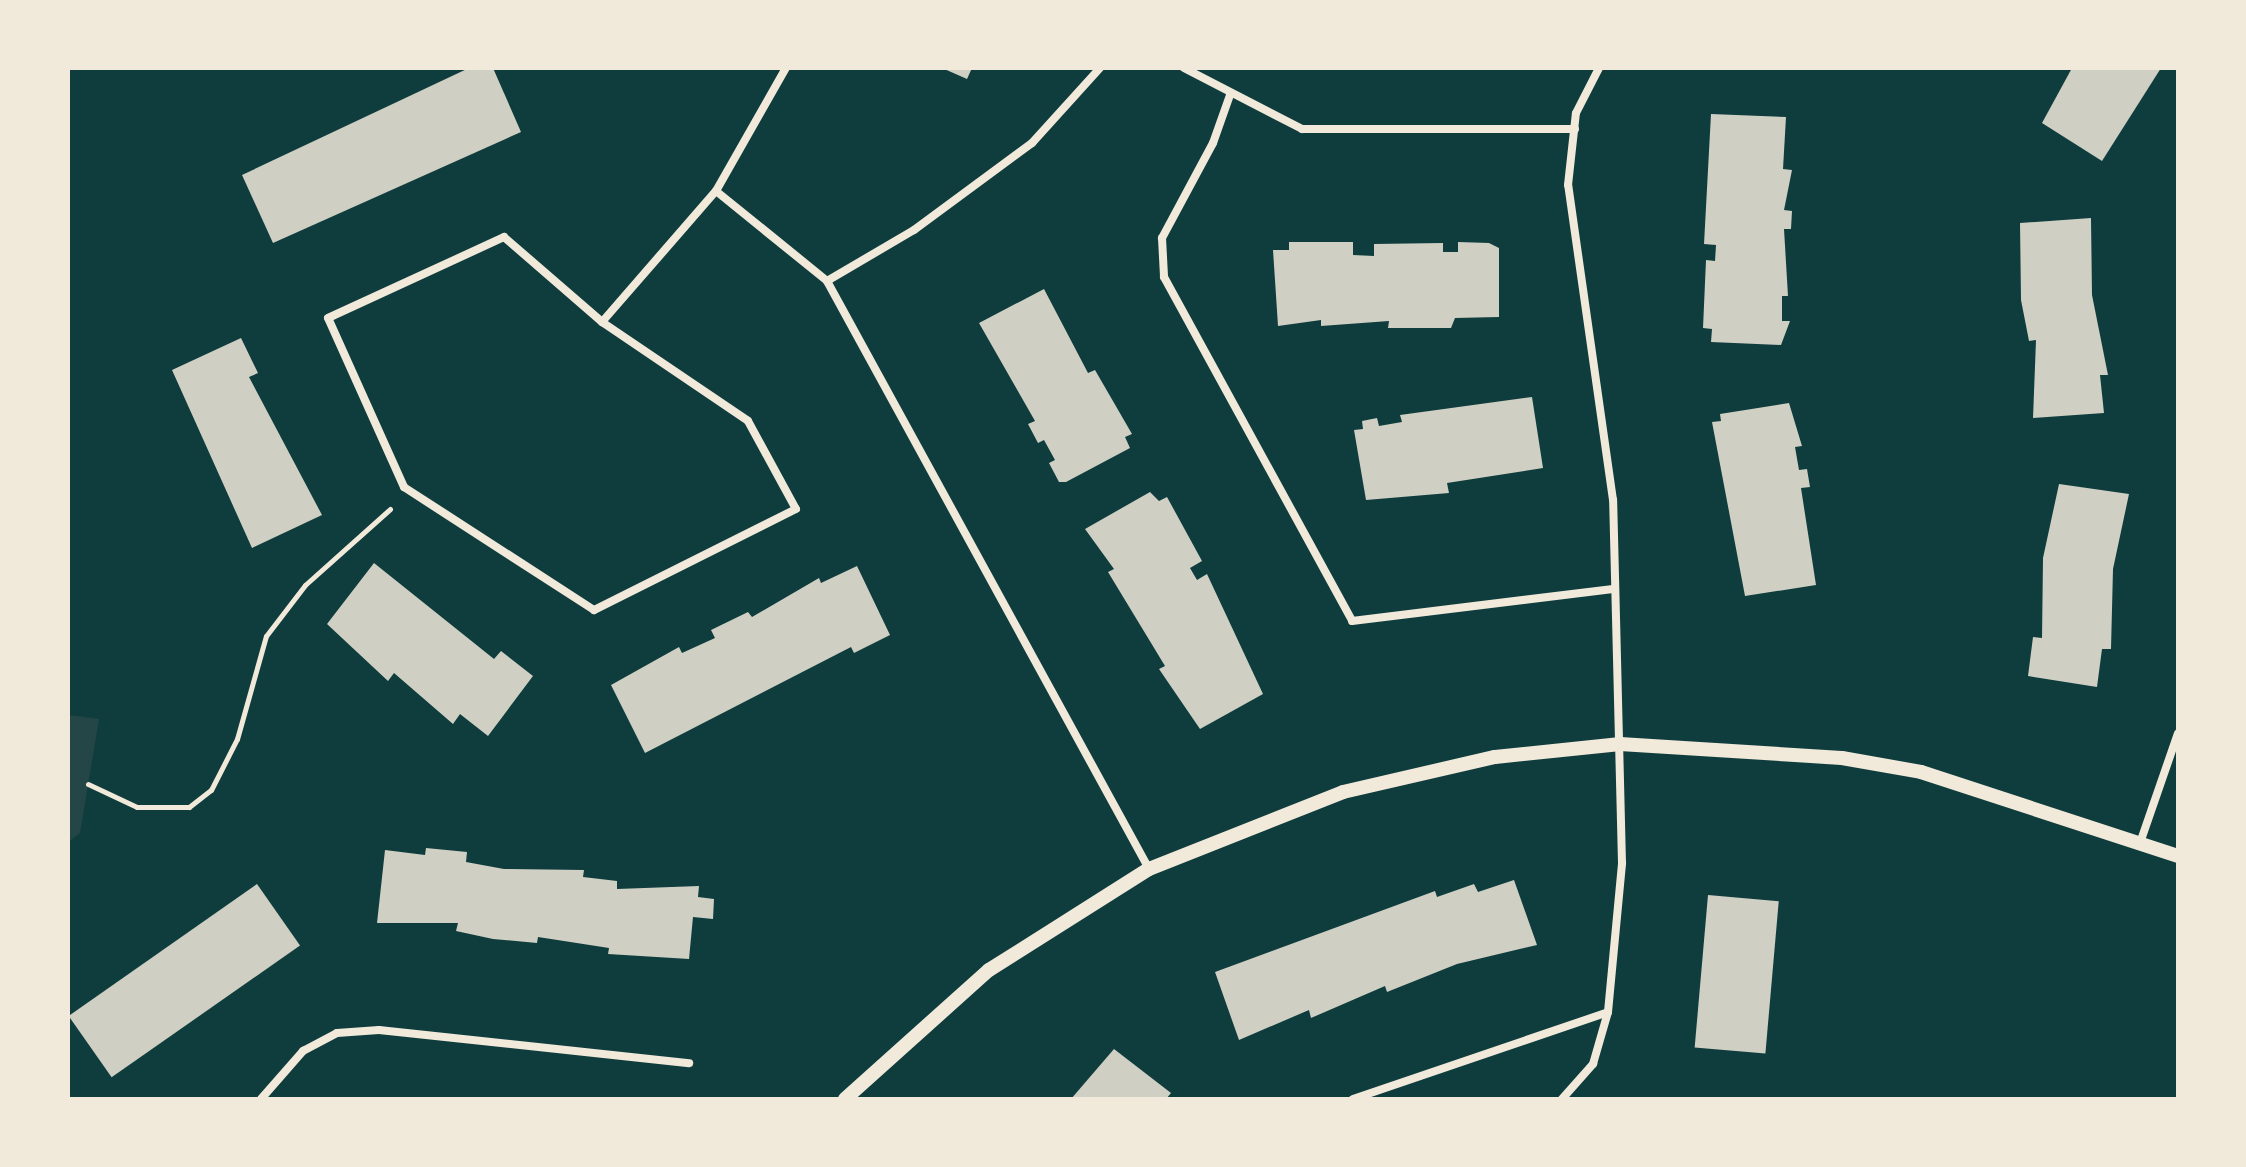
<!DOCTYPE html>
<html>
<head>
<meta charset="utf-8">
<style>
	body { margin:0 }
	#map { position:relative; width:2246px; height:1167px; overflow:hidden; background:#0f3d3e; font-family:"Public Sans",sans-serif }
	div>[style] { position:absolute }
	.green>* { inset:0; background:#244646 }
	.building>* { inset:0; background:#cfcfc3; transform-origin:0 0 }
	.path>* { height:5px; margin:-2.5px; padding:0 2.5px; transform-origin:2.5px; border-radius:2.5px; background:#f1e9da }
	.minor>* { height:8px; margin:-4px; padding:0 4px; transform-origin:4px; border-radius:4px; background:#f1e9da }
	.tertiary>* { height:14px; margin:-7px; padding:0 7px; transform-origin:7px; border-radius:7px; background:#f1e9da }
	span { translate:-50% -50%; white-space:nowrap; text-align:center; line-height:1.15; -webkit-text-stroke:7px #f1e9da; paint-order:stroke }
	.frame { position:absolute; inset:0; border:70px solid #f1e9da; pointer-events:none }
</style>
</head>
<body>
<div id="map">
	<div class="green">
		<i style="clip-path:polygon(68px 715px,99px 719px,80px 833px,68px 842px)"></i>
	</div>
	<div class="building">
		<i style="clip-path:polygon(469px 68px,493px 68px,521px 132px,273px 243px,242px 175px)"></i>
		<i style="clip-path:polygon(942px 68px,972px 68px,967px 79px)"></i>
		<i style="clip-path:polygon(2072px 68px,2161px 68px,2102px 161px,2042px 123px)"></i>
		<i style="clip-path:polygon(1711px 114px,1786px 117px,1783px 169px,1792px 170px,1784px 210px,1792px 211px,1791px 229px,1784px 229px,1788px 296px,1782px 296px,1782px 321px,1790px 321px,1781px 345px,1711px 342px,1712px 329px,1703px 328px,1706px 260px,1715px 261px,1716px 245px,1704px 244px)"></i>
		<i style="clip-path:polygon(2091px 218px,2092px 295px,2108px 375px,2100px 375px,2104px 413px,2033px 418px,2036px 340px,2029px 341px,2021px 300px,2020px 223px)"></i>
		<i style="clip-path:polygon(1289px 242px,1353px 242px,1353px 255px,1374px 256px,1374px 244px,1443px 243px,1443px 252px,1458px 252px,1458px 242px,1489px 243px,1499px 248px,1499px 317px,1455px 318px,1451px 328px,1388px 328px,1389px 321px,1321px 326px,1321px 320px,1278px 326px,1273px 250px,1289px 250px)"></i>
		<i style="clip-path:polygon(1044px 289px,1088px 373px,1095px 370px,1132px 434px,1125px 437px,1130px 448px,1066px 482px,1059px 482px,1049px 463px,1055px 460px,1044px 440px,1038px 443px,1028px 424px,1035px 421px,979px 323px)"></i>
		<i style="clip-path:polygon(241px 338px,258px 373px,249px 377px,322px 515px,252px 548px,172px 370px)"></i>
		<i style="clip-path:polygon(1532px 397px,1543px 468px,1447px 483px,1449px 493px,1366px 500px,1354px 430px,1363px 429px,1362px 421px,1377px 418px,1379px 426px,1402px 422px,1400px 415px)"></i>
		<i style="clip-path:polygon(1789px 403px,1802px 446px,1795px 447px,1799px 470px,1807px 469px,1810px 487px,1801px 488px,1816px 585px,1745px 596px,1712px 422px,1721px 421px,1720px 414px)"></i>
		<i style="clip-path:polygon(2059px 484px,2129px 494px,2113px 569px,2111px 649px,2102px 649px,2097px 687px,2028px 676px,2033px 637px,2042px 638px,2043px 558px)"></i>
		<i style="clip-path:polygon(1150px 492px,1159px 501px,1167px 497px,1202px 561px,1190px 568px,1197px 580px,1207px 574px,1263px 694px,1200px 729px,1159px 669px,1165px 666px,1108px 572px,1114px 569px,1085px 529px)"></i>
		<i style="clip-path:polygon(374px 563px,494px 659px,501px 651px,533px 676px,488px 736px,460px 714px,453px 724px,394px 673px,388px 681px,327px 624px)"></i>
		<i style="clip-path:polygon(857px 566px,890px 635px,854px 653px,851px 647px,645px 753px,611px 685px,679px 647px,682px 653px,715px 638px,711px 630px,748px 612px,752px 617px,819px 578px,821px 583px)"></i>
		<i style="clip-path:polygon(426px 848px,467px 852px,466px 862px,504px 869px,584px 870px,583px 877px,617px 881px,617px 889px,699px 886px,698px 897px,714px 899px,713px 919px,693px 917px,689px 959px,608px 954px,609px 948px,538px 937px,537px 943px,493px 939px,456px 931px,458px 923px,377px 923px,385px 850px,425px 855px)"></i>
		<i style="clip-path:polygon(1514px 880px,1537px 945px,1457px 964px,1387px 992px,1385px 986px,1311px 1018px,1309px 1010px,1239px 1040px,1215px 972px,1435px 891px,1437px 897px,1474px 884px,1478px 892px)"></i>
		<i style="left:257px;top:884px;width:75px;height:230px;rotate:55deg"></i>
		<i style="left:1708px;top:895px;width:71px;height:153px;rotate:5deg"></i>
		<i style="clip-path:polygon(1114px 1049px,1171px 1093px,1166px 1099px,1071px 1099px)"></i>
	</div>
	<div class="path">
		<i style="left:88px;top:784px;width:54px;rotate:25.1deg"></i>
		<i style="left:137px;top:807px;width:52px"></i>
		<i style="left:189px;top:807px;width:28px;rotate:-38deg"></i>
		<i style="left:211px;top:790px;width:57px;rotate:-63deg"></i>
		<i style="left:237px;top:739px;width:107px;rotate:-74.3deg"></i>
		<i style="left:266px;top:636px;width:64px;rotate:-52.6deg"></i>
		<i style="left:305px;top:585px;width:114px;rotate:-41.8deg"></i>
	</div>
	<div class="minor">
		<i style="left:1184px;top:68px;width:133px;rotate:27.3deg"></i>
		<i style="left:1302px;top:129px;width:273px"></i>
		<i style="left:1230px;top:95px;width:51px;rotate:109.5deg"></i>
		<i style="left:1213px;top:143px;width:108px;rotate:118.2deg"></i>
		<i style="left:1162px;top:238px;width:39px;rotate:87deg"></i>
		<i style="left:1164px;top:277px;width:392px;rotate:61.3deg"></i>
		<i style="left:1352px;top:621px;width:263px;rotate:-7deg"></i>
		<i style="left:716px;top:191px;width:143px;rotate:39deg"></i>
		<i style="left:827px;top:281px;width:670px;rotate:61.29deg"></i>
		<i style="left:504px;top:237px;width:130px;rotate:40.9deg"></i>
		<i style="left:602px;top:322px;width:176px;rotate:34.1deg"></i>
		<i style="left:748px;top:421px;width:100px;rotate:61.4deg"></i>
		<i style="left:796px;top:509px;width:226px;rotate:153.4deg"></i>
		<i style="left:594px;top:610px;width:226px;rotate:-147.1deg"></i>
		<i style="left:404px;top:487px;width:185px;rotate:-114.2deg"></i>
		<i style="left:328px;top:318px;width:194px;rotate:-24.7deg"></i>
		<i style="left:827px;top:281px;width:101px;rotate:-30.4deg"></i>
		<i style="left:914px;top:230px;width:147px;rotate:-36.4deg"></i>
		<i style="left:1032px;top:143px;width:101px;rotate:-47.8deg"></i>
		<i style="left:602px;top:322px;width:174px;rotate:-49deg"></i>
		<i style="left:716px;top:191px;width:142px;rotate:-60.4deg"></i>
		<i style="left:2140px;top:843px;width:116px;rotate:-70.9deg"></i>
		<i style="left:261px;top:1099px;width:64px;rotate:-48.8deg"></i>
		<i style="left:303px;top:1051px;width:38px;rotate:-28deg"></i>
		<i style="left:337px;top:1033px;width:42px;rotate:-4.1deg"></i>
		<i style="left:379px;top:1030px;width:312px;rotate:6.1deg"></i>
		<i style="left:1353px;top:1099px;width:269px;rotate:-18.8deg"></i>
		<i style="left:1562px;top:1099px;width:47px;rotate:-48.5deg"></i>
		<i style="left:1593px;top:1064px;width:54px;rotate:-73.9deg"></i>
		<i style="left:1608px;top:1012px;width:150px;rotate:-84.6deg"></i>
		<i style="left:1622px;top:863px;width:363px;rotate:-91.4deg"></i>
		<i style="left:1613px;top:500px;width:318px;rotate:-98.1deg"></i>
		<i style="left:1568px;top:185px;width:72px;rotate:-83.7deg"></i>
		<i style="left:1576px;top:113px;width:51px;rotate:-62.9deg"></i>
	</div>
	<div class="tertiary">
		<i style="left:845px;top:1099px;width:193px;rotate:-41.9deg"></i>
		<i style="left:989px;top:970px;width:189px;rotate:-32.3deg"></i>
		<i style="left:1149px;top:869px;width:209px;rotate:-21.6deg"></i>
		<i style="left:1343px;top:792px;width:156px;rotate:-13deg"></i>
		<i style="left:1495px;top:757px;width:126px;rotate:-5.9deg"></i>
		<i style="left:1620px;top:744px;width:222px;rotate:3.6deg"></i>
		<i style="left:1842px;top:758px;width:80px;rotate:10deg"></i>
		<i style="left:1921px;top:772px;width:270px;rotate:18.1deg"></i>
	</div>
	<div class="frame"></div>
</div>
</body>
</html>
